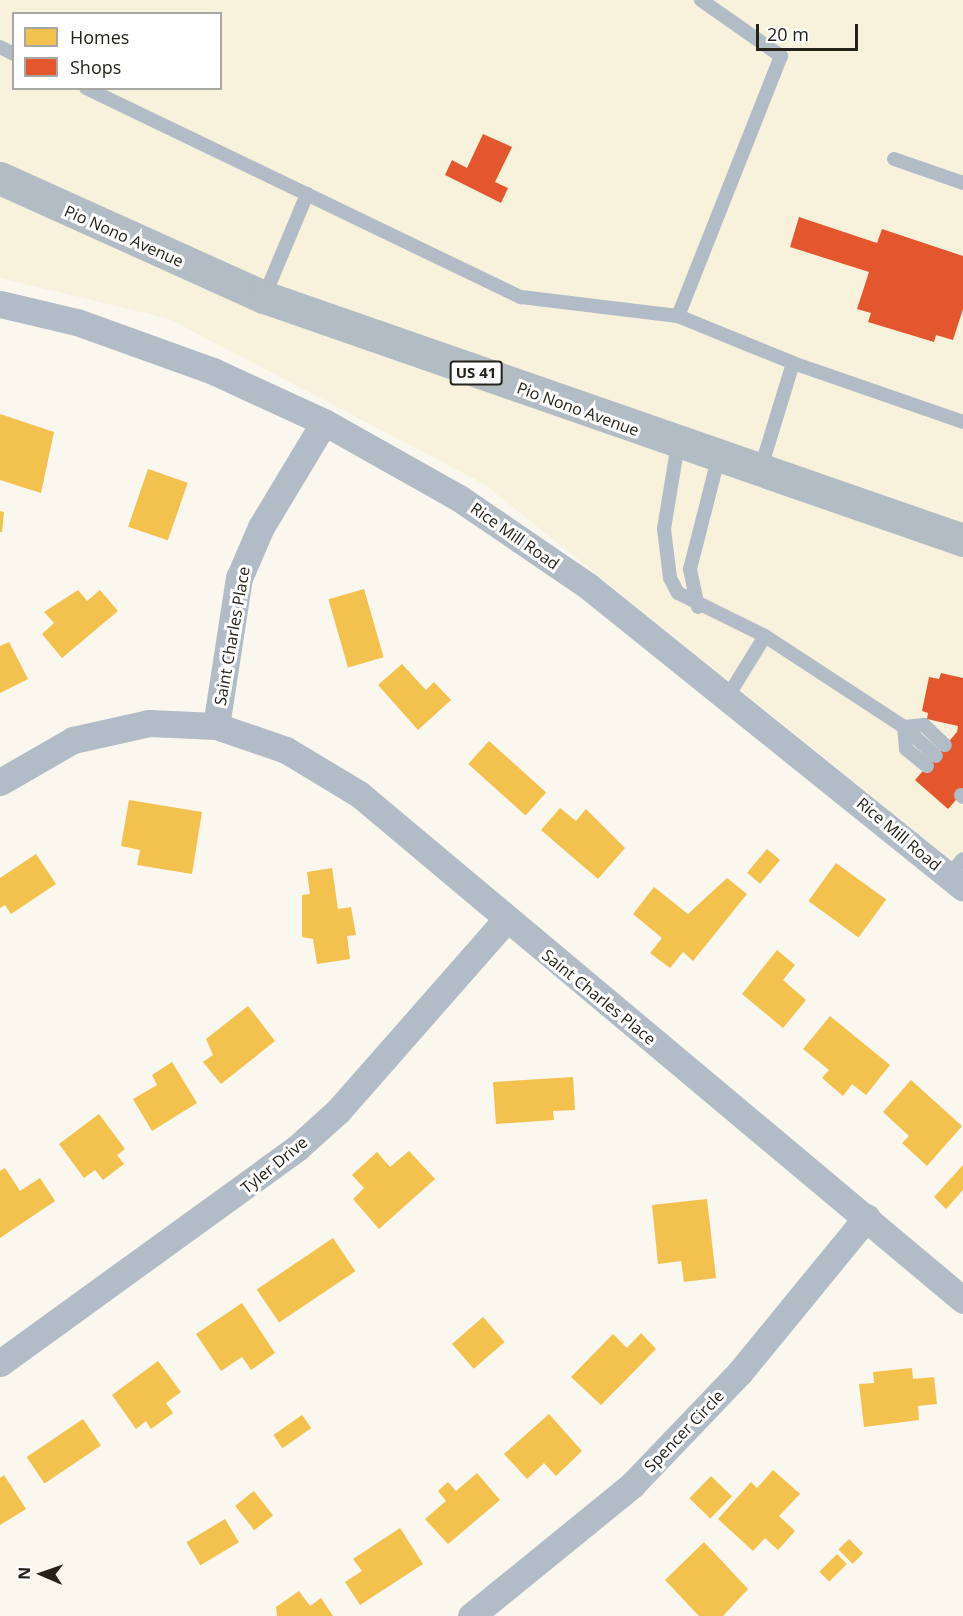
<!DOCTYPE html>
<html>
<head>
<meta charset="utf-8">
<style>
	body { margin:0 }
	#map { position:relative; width:963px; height:1616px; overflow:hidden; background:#faf7ef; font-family:"Open Sans",sans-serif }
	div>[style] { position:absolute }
	.built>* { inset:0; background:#f8f2dd }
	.homes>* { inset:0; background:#f2c14e; transform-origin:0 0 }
	.shops>* { inset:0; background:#e4572e }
	.service>* { height:14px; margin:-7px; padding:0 7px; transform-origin:7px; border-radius:7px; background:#b2bcc7 }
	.minor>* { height:27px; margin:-13.5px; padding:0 13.5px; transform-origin:13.5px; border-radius:13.5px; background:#b2bcc7 }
	.primary>* { height:33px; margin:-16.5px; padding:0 16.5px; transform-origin:16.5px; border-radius:16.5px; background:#b1bcc4 }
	span { translate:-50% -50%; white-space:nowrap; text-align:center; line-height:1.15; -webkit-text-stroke:6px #fff; paint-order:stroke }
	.shield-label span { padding:2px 4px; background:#fff; border:2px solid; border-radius:4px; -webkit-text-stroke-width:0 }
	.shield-label { font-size:15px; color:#25221a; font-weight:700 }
	.street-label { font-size:16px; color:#25221a }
	.legend { position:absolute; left:12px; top:12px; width:210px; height:78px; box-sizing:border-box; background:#fff; border:2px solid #a8a7a3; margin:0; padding:8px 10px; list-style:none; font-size:18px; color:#25221a }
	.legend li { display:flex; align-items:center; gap:12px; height:30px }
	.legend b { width:30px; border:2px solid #a8a7a3 }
	.north { position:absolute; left:12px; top:1544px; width:60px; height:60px; -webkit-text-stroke:4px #fff; paint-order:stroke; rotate:272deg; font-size:16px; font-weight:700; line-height:24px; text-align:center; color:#25221a }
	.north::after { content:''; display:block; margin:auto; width:21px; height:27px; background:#25221a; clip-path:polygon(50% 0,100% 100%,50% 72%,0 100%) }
	.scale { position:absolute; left:756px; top:24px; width:102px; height:27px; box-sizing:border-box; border:3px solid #25221a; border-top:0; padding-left:8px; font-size:18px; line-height:21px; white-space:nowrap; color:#25221a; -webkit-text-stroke:4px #fff; paint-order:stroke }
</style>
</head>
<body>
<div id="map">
	<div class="built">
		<i style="clip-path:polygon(evenodd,0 0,963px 0,963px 869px,484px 484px,169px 319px,0 278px,0 0,14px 14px,220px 14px,220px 88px,14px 88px,14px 14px)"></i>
	</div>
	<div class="homes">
		<i style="clip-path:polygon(0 414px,54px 432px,41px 493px,0 480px)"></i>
		<i style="left:148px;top:469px;width:42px;height:61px;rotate:19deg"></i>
		<i style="clip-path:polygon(0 511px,4px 512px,2px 532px,0 532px)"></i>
		<i style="left:364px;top:589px;width:71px;height:37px;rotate:74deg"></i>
		<i style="clip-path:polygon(78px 590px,87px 601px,100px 590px,118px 611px,62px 658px,42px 634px,54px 623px,44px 612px)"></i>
		<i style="clip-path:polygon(9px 642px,28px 679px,0 693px,0 646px)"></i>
		<i style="clip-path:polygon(402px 664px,426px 690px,434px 682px,451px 700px,418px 730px,378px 685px)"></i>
		<i style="left:489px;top:741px;width:77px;height:31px;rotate:42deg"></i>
		<i style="clip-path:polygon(129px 800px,202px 812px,192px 874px,137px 865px,140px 850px,121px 846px)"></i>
		<i style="clip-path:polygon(560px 808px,576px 821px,586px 809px,625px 848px,598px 879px,541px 830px)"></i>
		<i style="left:767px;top:849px;width:17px;height:31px;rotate:40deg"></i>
		<i style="clip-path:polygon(36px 854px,56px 884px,11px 914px,5px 905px,0 908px,0 878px)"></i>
		<i style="left:836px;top:863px;width:62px;height:47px;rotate:36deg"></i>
		<i style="clip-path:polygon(332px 868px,338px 909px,351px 907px,356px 935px,347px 936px,350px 959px,317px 964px,313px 939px,302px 937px,302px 895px,310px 894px,307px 872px)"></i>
		<i style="clip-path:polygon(727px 878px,747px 894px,693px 961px,683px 952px,670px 968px,650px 953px,662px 938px,633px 914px,654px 887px,688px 914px)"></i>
		<i style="clip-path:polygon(777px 950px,795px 965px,783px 980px,806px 1000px,783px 1028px,742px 994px)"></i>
		<i style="clip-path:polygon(248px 1006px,275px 1041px,221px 1084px,203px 1062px,213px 1055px,206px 1039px)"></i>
		<i style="clip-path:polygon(830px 1016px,890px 1065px,866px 1095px,852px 1084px,843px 1096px,822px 1078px,829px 1070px,803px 1049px)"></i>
		<i style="clip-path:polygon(172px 1062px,197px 1103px,152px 1131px,133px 1099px,157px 1085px,152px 1075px)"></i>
		<i style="clip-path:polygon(573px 1077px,575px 1110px,553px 1111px,554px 1120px,496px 1124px,493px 1082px)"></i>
		<i style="clip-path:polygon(911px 1080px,962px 1126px,927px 1166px,902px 1143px,909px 1136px,883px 1112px)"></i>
		<i style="clip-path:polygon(99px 1114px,125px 1149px,117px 1155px,124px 1164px,103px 1180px,95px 1170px,84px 1178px,59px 1144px)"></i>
		<i style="clip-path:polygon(409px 1151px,435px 1179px,379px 1229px,353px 1199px,364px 1188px,352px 1175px,377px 1152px,390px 1167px)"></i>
		<i style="clip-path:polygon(963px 1165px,963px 1190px,946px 1209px,934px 1197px)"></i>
		<i style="clip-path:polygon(5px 1168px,20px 1191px,40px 1178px,55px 1201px,0 1238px,0 1171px)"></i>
		<i style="clip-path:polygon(707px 1199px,716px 1278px,684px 1282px,681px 1261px,658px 1264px,652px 1205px)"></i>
		<i style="left:333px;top:1238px;width:40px;height:92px;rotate:56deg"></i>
		<i style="clip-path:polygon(242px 1303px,275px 1353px,251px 1370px,242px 1357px,221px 1371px,196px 1334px)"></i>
		<i style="left:483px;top:1317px;width:33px;height:41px;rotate:49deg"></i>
		<i style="clip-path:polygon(641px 1333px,656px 1349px,601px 1405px,571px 1377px,613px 1334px,627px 1348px)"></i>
		<i style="clip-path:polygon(158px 1361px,181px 1392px,166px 1403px,173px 1413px,151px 1429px,146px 1421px,136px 1429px,112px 1395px)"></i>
		<i style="clip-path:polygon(912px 1368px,913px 1379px,934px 1377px,937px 1404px,918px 1406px,919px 1420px,864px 1427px,859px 1384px,874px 1383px,873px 1372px)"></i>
		<i style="clip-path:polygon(549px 1414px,582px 1451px,556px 1476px,544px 1463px,527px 1479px,504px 1454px)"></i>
		<i style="left:302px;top:1415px;width:16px;height:35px;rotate:55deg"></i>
		<i style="left:83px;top:1419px;width:32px;height:68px;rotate:56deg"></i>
		<i style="clip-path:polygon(773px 1470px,800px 1494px,779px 1516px,795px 1531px,778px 1550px,765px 1538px,753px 1551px,718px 1519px,751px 1482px,757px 1488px)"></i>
		<i style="clip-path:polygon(477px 1473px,500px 1500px,448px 1544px,425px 1519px,446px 1501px,438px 1491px,448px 1482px,456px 1491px)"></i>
		<i style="clip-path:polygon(4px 1475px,26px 1509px,0 1525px,0 1478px)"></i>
		<i style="left:711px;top:1476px;width:29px;height:31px;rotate:44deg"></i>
		<i style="left:254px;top:1491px;width:31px;height:24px;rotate:52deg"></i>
		<i style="left:225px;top:1519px;width:27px;height:45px;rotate:59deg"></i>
		<i style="clip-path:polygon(400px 1528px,423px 1564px,360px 1605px,345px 1582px,362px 1571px,353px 1559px)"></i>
		<i style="left:849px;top:1539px;width:20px;height:15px;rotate:45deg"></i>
		<i style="clip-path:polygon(704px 1542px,748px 1589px,723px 1616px,699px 1616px,665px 1580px)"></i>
		<i style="left:837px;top:1554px;width:14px;height:25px;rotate:45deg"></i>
		<i style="clip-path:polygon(299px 1591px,310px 1606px,321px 1598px,333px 1616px,277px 1616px,276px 1607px)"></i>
	</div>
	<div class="shops">
		<i style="clip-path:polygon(483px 134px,512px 147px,495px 182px,508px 188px,501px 203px,445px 175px,452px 160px,467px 168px)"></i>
		<i style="clip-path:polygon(799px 217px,877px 243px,882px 229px,963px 256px,963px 309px,953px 340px,936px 335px,934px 342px,868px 322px,871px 313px,857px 309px,869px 272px,790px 247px)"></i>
		<i style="clip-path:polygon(941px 673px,963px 678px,963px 792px,948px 809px,915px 780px,957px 732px,958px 726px,927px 719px,928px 713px,922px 711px,929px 677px,939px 679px)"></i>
	</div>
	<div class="service">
		<i style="left:701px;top:0;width:98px;rotate:35deg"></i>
		<i style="left:781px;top:56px;width:280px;rotate:111.6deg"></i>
		<i style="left:678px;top:316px;width:124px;rotate:22.2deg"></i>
		<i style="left:793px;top:363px;width:180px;rotate:19.1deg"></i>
		<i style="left:0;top:47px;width:16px;rotate:27deg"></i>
		<i style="left:86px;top:88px;width:483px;rotate:25.7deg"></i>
		<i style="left:521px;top:297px;width:158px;rotate:6.9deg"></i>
		<i style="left:894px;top:159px;width:73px;rotate:19.2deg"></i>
		<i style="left:264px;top:297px;width:112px;rotate:-67.3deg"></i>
		<i style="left:678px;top:444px;width:86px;rotate:99.4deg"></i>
		<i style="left:664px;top:529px;width:49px;rotate:83deg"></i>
		<i style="left:670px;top:578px;width:17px;rotate:62deg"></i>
		<i style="left:678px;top:593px;width:97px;rotate:26.3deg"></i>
		<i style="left:765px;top:636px;width:166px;rotate:33.2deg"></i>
		<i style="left:904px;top:727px;width:20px;rotate:-6deg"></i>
		<i style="left:924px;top:725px;width:29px;rotate:44deg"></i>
		<i style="left:760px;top:471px;width:113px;rotate:-73deg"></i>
		<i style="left:698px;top:607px;width:39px;rotate:-102deg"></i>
		<i style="left:690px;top:569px;width:114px;rotate:-75.7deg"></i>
		<i style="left:728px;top:696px;width:70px;rotate:-58.3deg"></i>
		<i style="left:927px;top:766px;width:27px;rotate:-141deg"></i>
		<i style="left:906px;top:749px;width:22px;rotate:-95deg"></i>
		<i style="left:904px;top:727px;width:43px;rotate:42.2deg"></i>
		<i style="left:961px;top:795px;width:3px;rotate:45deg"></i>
		<i style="left:949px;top:875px;width:21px;rotate:-49deg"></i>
	</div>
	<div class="minor">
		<i style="left:0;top:304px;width:79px;rotate:13.2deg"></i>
		<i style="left:77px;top:322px;width:145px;rotate:19.8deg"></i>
		<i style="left:213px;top:371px;width:122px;rotate:24.7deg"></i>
		<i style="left:324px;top:422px;width:155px;rotate:29.4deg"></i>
		<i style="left:459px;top:498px;width:156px;rotate:34.3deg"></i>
		<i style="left:588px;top:586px;width:481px;rotate:38.8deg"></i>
		<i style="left:216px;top:726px;width:150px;rotate:-81.2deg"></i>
		<i style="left:239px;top:578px;width:56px;rotate:-66.7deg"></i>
		<i style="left:261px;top:527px;width:122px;rotate:-59deg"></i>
		<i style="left:0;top:782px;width:84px;rotate:-29.9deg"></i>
		<i style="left:73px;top:740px;width:78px;rotate:-12.6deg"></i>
		<i style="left:149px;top:723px;width:67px;rotate:2.6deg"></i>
		<i style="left:216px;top:726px;width:74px;rotate:18.9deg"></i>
		<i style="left:286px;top:750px;width:85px;rotate:31.1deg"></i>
		<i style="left:359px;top:794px;width:788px;rotate:39.95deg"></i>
		<i style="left:0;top:1363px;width:367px;rotate:-35.9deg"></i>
		<i style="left:297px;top:1148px;width:55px;rotate:-42.1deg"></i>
		<i style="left:338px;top:1111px;width:254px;rotate:-48.7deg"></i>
		<i style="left:471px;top:1616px;width:208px;rotate:-39.1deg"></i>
		<i style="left:632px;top:1485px;width:156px;rotate:-46.3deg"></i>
		<i style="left:740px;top:1372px;width:200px;rotate:-50.7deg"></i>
	</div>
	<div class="primary">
		<i style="left:0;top:178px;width:290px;rotate:24.3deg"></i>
		<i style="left:264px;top:297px;width:740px;rotate:19.17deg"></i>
	</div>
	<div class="shield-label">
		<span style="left:476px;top:373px">US 41</span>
	</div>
	<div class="street-label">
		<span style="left:124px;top:236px;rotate:24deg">Pio Nono Avenue</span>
		<span style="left:578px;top:409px;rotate:20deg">Pio Nono Avenue</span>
		<span style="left:515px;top:536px;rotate:35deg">Rice Mill Road</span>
		<span style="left:232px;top:636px;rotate:-80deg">Saint Charles Place</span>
		<span style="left:899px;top:834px;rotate:40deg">Rice Mill Road</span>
		<span style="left:599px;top:997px;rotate:39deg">Saint Charles Place</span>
		<span style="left:274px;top:1165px;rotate:-39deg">Tyler Drive</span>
		<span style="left:684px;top:1431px;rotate:-46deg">Spencer Circle</span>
	</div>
	<ul class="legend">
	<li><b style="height:16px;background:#f2c14e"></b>Homes</li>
	<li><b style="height:16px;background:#e4572e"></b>Shops</li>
	</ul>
	<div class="north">N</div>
	<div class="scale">20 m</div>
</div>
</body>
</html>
